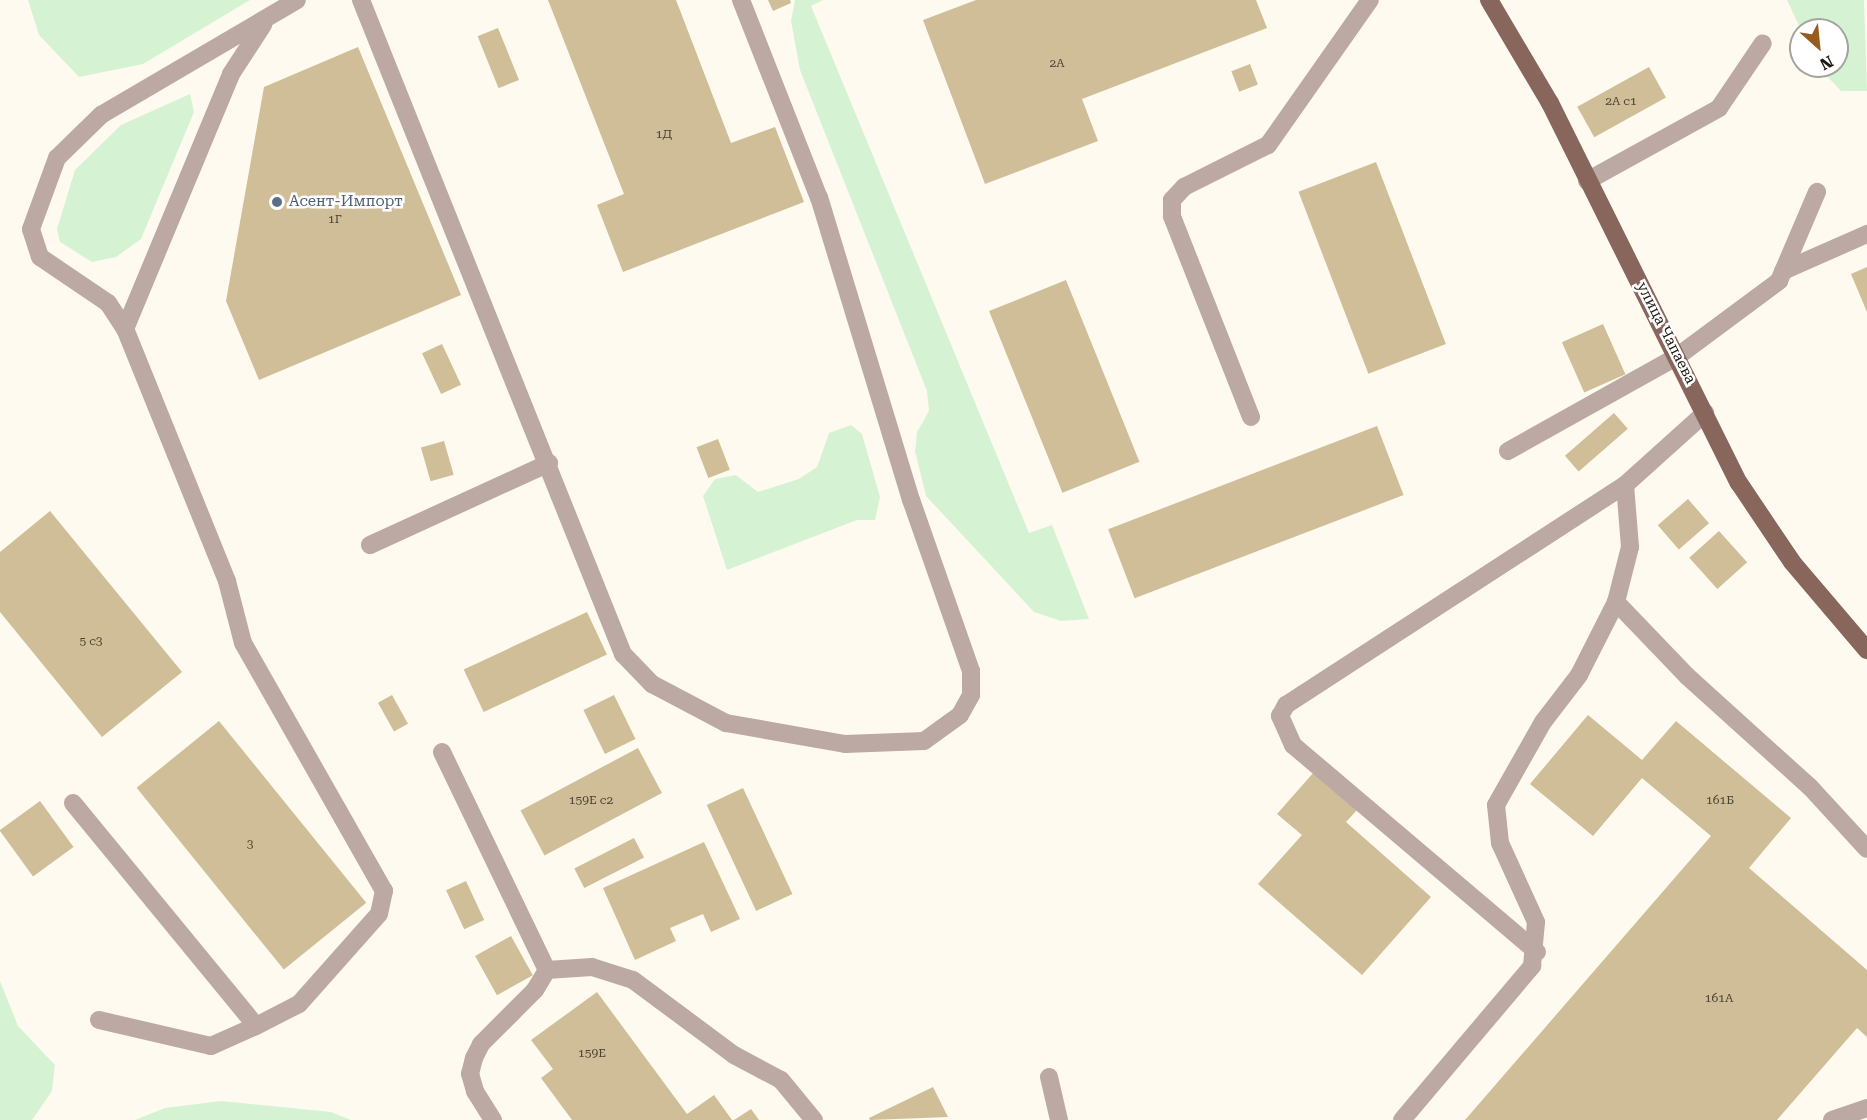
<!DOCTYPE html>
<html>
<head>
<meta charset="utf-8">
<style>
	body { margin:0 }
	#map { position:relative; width:1867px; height:1120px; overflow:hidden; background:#fefaef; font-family:"Roboto Serif",serif }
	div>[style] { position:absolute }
	.green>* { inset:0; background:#d5f3d3 }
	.building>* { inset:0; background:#cfbe97; transform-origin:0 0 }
	.minor>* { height:18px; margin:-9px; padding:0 9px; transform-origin:9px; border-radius:9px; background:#bda9a3 }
	.major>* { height:18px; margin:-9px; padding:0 9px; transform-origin:9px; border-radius:9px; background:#88665b }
	.dots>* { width:16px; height:16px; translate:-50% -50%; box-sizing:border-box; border:3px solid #fff; border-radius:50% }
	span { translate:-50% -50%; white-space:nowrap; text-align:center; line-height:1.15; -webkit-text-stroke:5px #fff; paint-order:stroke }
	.number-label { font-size:12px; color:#4a4232 }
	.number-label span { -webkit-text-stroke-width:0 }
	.service-label { font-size:15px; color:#4e5e75 }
	.left { translate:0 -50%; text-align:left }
	.street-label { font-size:15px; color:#1e1910 }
	.north { position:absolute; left:1789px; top:18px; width:60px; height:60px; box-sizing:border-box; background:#fff; border:2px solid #a5a39f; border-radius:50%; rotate:153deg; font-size:16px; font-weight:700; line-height:24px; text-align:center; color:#1e1910 }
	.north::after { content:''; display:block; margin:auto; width:21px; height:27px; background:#975b1d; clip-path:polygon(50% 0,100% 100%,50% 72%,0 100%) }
</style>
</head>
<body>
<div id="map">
	<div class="green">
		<i style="clip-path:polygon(28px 0,250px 0,143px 64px,79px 77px,39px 35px)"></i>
		<i style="clip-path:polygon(795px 0,823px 0,811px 6px,1029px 533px,1052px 525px,1089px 619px,1061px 621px,1034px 612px,926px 496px,915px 451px,917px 432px,929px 411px,927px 391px,800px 70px,791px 21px)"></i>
		<i style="clip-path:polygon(1787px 0,1864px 0,1867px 91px,1841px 91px,1825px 74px,1821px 66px,1837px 66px,1837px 30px,1801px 30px)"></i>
		<i style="clip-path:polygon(190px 94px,194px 112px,141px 239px,116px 257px,92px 262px,60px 242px,57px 229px,75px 170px,121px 125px)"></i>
		<i style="clip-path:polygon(851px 425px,862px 434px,880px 497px,875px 520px,857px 520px,727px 570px,703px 496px,715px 479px,736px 475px,758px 492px,799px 479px,817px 467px,829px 433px)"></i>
		<i style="clip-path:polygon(0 981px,18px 1026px,55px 1065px,52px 1091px,32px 1120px,0 1120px)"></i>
		<i style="clip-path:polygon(221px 1101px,331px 1112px,351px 1120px,135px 1120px,165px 1108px)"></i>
	</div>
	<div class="building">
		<i style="clip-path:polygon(548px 0,676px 0,731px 143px,775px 127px,804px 202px,623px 272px,597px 205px,624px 194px)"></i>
		<i style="clip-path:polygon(768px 0,790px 0,791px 3px,773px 11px)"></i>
		<i style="clip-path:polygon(976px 0,1256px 0,1267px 28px,1082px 99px,1098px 141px,985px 184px,923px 20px)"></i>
		<i style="left:498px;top:28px;width:56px;height:22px;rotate:68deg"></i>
		<i style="clip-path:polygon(358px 47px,461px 295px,259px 380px,226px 301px,264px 87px)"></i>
		<i style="left:1250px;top:64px;width:22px;height:20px;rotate:69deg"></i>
		<i style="left:1649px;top:67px;width:35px;height:82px;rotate:61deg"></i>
		<i style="left:1376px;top:162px;width:195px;height:83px;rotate:69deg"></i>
		<i style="clip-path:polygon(1867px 267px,1867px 312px,1851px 274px)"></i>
		<i style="left:1066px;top:280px;width:196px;height:83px;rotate:68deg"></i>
		<i style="left:1603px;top:324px;width:55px;height:45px;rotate:66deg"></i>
		<i style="left:442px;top:344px;width:45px;height:22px;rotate:65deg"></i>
		<i style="left:1614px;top:413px;width:21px;height:65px;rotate:49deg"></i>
		<i style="left:1377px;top:426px;width:74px;height:288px;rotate:69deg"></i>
		<i style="left:718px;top:439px;width:33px;height:23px;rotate:69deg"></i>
		<i style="left:444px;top:441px;width:35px;height:24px;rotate:74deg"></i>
		<i style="left:1688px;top:499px;width:32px;height:40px;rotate:49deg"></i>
		<i style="clip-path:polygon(50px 511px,182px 672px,102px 737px,0 612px,0 552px)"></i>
		<i style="left:1719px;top:531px;width:42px;height:40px;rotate:48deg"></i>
		<i style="left:587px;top:612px;width:47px;height:136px;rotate:65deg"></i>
		<i style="left:392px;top:695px;width:33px;height:16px;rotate:61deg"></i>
		<i style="left:614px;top:695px;width:49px;height:34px;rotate:64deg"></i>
		<i style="clip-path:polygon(1588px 715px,1642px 760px,1676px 721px,1791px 818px,1749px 868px,1867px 970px,1867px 1037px,1857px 1028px,1777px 1120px,1465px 1120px,1711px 836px,1642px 778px,1593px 836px,1530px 784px)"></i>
		<i style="left:219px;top:721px;width:234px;height:106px;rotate:51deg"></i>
		<i style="left:638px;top:748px;width:51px;height:133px;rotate:62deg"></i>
		<i style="clip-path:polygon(1314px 772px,1357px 810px,1346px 822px,1431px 897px,1362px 975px,1258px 884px,1302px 835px,1277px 814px)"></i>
		<i style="left:743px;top:788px;width:117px;height:40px;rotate:65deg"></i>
		<i style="left:40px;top:801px;width:57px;height:50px;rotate:54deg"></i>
		<i style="left:634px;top:838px;width:22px;height:67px;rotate:63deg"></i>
		<i style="clip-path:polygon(704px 842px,740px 919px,711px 932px,703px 914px,670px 928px,676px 941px,635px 960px,603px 888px)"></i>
		<i style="left:466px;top:881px;width:43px;height:22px;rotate:65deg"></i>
		<i style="left:511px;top:936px;width:45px;height:41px;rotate:61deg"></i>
		<i style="clip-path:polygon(597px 992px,687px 1114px,714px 1095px,732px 1120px,572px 1120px,541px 1078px,553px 1069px,531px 1040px)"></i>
		<i style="clip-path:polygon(933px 1087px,948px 1117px,870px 1120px,869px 1118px)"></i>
		<i style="clip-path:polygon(751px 1109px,759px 1120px,734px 1120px)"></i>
	</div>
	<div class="minor">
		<i style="left:361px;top:0;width:705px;rotate:68.17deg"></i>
		<i style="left:623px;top:654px;width:42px;rotate:46deg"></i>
		<i style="left:652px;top:684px;width:84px;rotate:27.8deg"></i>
		<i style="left:726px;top:723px;width:121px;rotate:10deg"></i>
		<i style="left:845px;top:744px;width:79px;rotate:-2.2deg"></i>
		<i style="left:924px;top:741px;width:44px;rotate:-35.8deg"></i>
		<i style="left:960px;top:715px;width:23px;rotate:-61deg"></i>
		<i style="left:971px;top:695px;width:24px;rotate:-90deg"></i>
		<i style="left:971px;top:671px;width:181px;rotate:-109.3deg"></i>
		<i style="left:911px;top:500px;width:316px;rotate:-106.9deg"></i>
		<i style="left:819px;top:198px;width:213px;rotate:-111.5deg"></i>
		<i style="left:1587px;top:181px;width:151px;rotate:-28.9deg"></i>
		<i style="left:1719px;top:108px;width:78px;rotate:-55.9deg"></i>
		<i style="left:1783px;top:271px;width:92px;rotate:-23.8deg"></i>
		<i style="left:125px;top:329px;width:276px;rotate:-67.4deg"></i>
		<i style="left:231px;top:74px;width:59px;rotate:-56.9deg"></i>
		<i style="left:1251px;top:417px;width:216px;rotate:-111.5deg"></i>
		<i style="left:1172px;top:216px;width:16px;rotate:-90deg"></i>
		<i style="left:1172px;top:200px;width:18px;rotate:-47deg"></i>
		<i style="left:1184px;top:187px;width:94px;rotate:-26.6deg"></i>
		<i style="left:1268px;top:145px;width:177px;rotate:-54.9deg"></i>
		<i style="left:1508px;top:451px;width:195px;rotate:-29.2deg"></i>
		<i style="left:1678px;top:356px;width:126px;rotate:-36.6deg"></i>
		<i style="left:1779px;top:281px;width:97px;rotate:-66.9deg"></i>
		<i style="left:370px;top:545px;width:197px;rotate:-24.6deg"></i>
		<i style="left:1616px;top:602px;width:103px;rotate:46.2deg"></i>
		<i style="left:1687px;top:676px;width:166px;rotate:42.1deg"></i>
		<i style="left:1810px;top:787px;width:84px;rotate:47.4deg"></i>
		<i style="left:442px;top:752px;width:242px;rotate:64.3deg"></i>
		<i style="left:547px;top:970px;width:45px;rotate:-3.8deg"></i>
		<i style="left:592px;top:967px;width:43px;rotate:17.6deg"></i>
		<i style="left:633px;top:980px;width:126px;rotate:36.6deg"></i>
		<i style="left:734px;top:1055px;width:53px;rotate:28deg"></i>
		<i style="left:781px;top:1080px;width:52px;rotate:50.5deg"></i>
		<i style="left:73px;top:803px;width:288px;rotate:50.6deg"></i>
		<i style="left:1537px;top:952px;width:320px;rotate:-139.7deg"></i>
		<i style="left:1293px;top:745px;width:32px;rotate:-114deg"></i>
		<i style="left:1280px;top:716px;width:13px;rotate:-61deg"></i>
		<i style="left:1286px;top:705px;width:404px;rotate:-33deg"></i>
		<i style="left:99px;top:1020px;width:115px;rotate:13.1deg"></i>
		<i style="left:211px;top:1046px;width:49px;rotate:-24deg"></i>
		<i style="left:256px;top:1026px;width:48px;rotate:-27.1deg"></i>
		<i style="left:299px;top:1004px;width:120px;rotate:-48.4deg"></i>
		<i style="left:379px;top:914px;width:24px;rotate:-78deg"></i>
		<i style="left:384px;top:891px;width:285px;rotate:-119.6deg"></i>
		<i style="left:243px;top:643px;width:64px;rotate:-104.5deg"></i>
		<i style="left:227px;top:581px;width:272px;rotate:-112deg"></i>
		<i style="left:125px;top:329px;width:31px;rotate:-123deg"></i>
		<i style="left:108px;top:303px;width:82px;rotate:-145.9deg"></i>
		<i style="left:40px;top:257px;width:29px;rotate:-108deg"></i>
		<i style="left:31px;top:229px;width:76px;rotate:-69.9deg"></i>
		<i style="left:57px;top:158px;width:62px;rotate:-44.3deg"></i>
		<i style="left:101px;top:115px;width:227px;rotate:-30.4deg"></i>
		<i style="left:1049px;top:1077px;width:44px;rotate:76.9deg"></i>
		<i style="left:493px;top:1120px;width:34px;rotate:-122deg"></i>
		<i style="left:475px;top:1091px;width:18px;rotate:-106deg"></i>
		<i style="left:470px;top:1074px;width:16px;rotate:-76deg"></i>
		<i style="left:474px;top:1058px;width:16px;rotate:-63deg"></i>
		<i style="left:481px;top:1044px;width:76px;rotate:-45deg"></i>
		<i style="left:535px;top:990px;width:23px;rotate:-59deg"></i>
		<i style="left:1402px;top:1120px;width:202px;rotate:-49.8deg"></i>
		<i style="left:1532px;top:966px;width:44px;rotate:-84.8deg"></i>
		<i style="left:1536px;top:922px;width:87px;rotate:-114.5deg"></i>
		<i style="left:1500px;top:843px;width:38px;rotate:-96deg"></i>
		<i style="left:1496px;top:805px;width:95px;rotate:-60.5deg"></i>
		<i style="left:1543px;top:722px;width:59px;rotate:-52.5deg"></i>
		<i style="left:1579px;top:675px;width:82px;rotate:-63.1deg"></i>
		<i style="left:1616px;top:602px;width:57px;rotate:-75.7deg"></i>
		<i style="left:1630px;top:547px;width:62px;rotate:-94.6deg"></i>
		<i style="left:1625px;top:485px;width:108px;rotate:-42deg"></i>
		<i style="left:1832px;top:1120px;width:37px;rotate:-19deg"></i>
	</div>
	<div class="major">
		<i style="left:1489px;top:0;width:120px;rotate:59.4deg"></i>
		<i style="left:1550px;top:103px;width:424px;rotate:63.6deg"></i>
		<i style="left:1739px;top:483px;width:95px;rotate:56.1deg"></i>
		<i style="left:1792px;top:562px;width:116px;rotate:49.6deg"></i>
	</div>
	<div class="dots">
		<i style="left:277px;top:202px;background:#5c6f8a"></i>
	</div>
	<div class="number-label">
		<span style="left:1057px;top:64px">2А</span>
		<span style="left:1621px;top:102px">2А с1</span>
		<span style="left:664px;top:135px">1Д</span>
		<span style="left:335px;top:220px">1Г</span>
		<span style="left:91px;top:642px">5 с3</span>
		<span style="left:591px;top:801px">159Е с2</span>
		<span style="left:1720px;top:801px">161Б</span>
		<span style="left:250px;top:845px">3</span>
		<span style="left:1719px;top:999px">161А</span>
		<span style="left:592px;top:1054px">159Е</span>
	</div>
	<div class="service-label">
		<span class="left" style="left:289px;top:202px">Асент-Импорт</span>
	</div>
	<div class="street-label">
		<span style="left:1666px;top:333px;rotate:63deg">улица Чапаева</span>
	</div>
	<div class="north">N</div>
</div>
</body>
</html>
